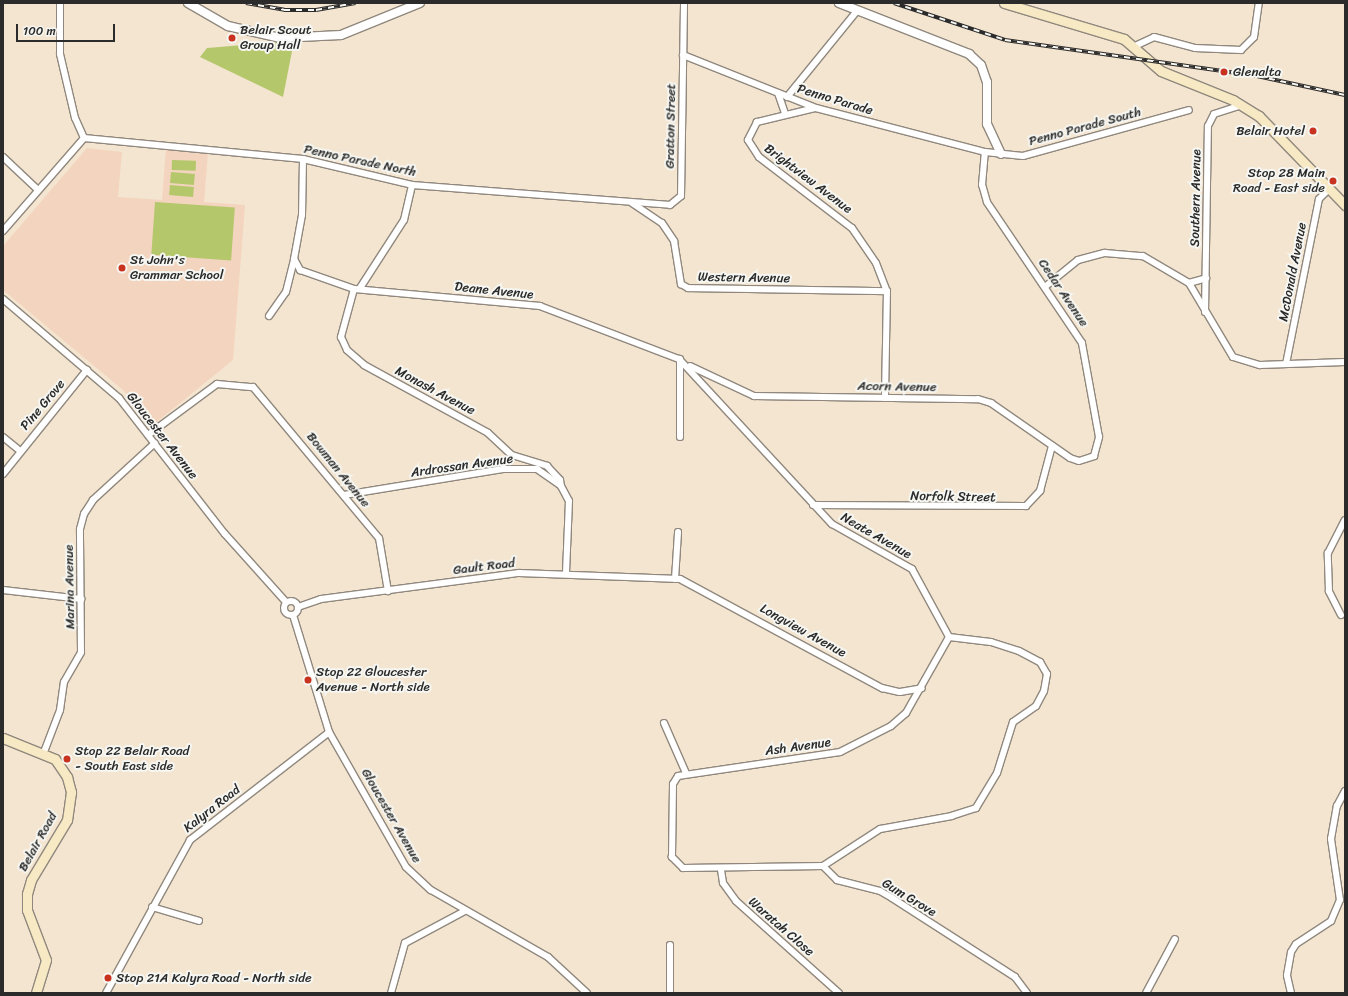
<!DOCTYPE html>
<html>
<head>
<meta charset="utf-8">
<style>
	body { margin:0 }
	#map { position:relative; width:1348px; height:996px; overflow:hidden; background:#f4e5d0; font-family:Sriracha,sans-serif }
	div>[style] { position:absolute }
	.built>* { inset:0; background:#f3d4be }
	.green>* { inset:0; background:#b4c76b; transform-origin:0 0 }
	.roads { filter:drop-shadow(1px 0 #90887e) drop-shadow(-1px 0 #90887e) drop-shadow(0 1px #90887e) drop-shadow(0 -1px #90887e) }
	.minor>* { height:6px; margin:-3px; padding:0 3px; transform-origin:3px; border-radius:3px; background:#fff }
	.minor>.ring { margin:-3px; padding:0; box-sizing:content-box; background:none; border:6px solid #fff; border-radius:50% }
	.tertiary>* { height:8px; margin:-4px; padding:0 4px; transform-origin:4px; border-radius:4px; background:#fff }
	.secondary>* { height:9px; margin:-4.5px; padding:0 4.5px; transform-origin:4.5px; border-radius:4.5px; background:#f7e9c3 }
	.rail>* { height:3.5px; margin-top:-1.75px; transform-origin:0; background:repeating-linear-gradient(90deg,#f6f6f2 0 6px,#2b2b2b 0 12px); box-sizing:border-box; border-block:1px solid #2b2b2b }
	.dots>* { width:11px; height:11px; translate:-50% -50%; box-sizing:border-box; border:2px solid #f6f6f2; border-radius:50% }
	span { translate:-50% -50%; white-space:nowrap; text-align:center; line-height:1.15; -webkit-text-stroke:4px #f6f6f2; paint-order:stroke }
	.poi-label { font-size:13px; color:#2b2b2b }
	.left { translate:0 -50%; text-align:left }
	.right { translate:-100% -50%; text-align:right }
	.street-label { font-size:13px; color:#2b2b2b }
	.frame { position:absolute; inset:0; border:4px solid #2b2b2b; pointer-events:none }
	.scale { position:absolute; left:16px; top:24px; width:99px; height:18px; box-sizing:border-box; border:2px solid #2b2b2b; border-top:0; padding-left:5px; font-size:12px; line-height:14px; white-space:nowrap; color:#2b2b2b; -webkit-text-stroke:3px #f6f6f2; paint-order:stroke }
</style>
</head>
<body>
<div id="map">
	<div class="built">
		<i style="clip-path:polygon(87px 148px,122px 152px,118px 197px,162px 200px,166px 149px,208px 153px,204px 202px,245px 205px,233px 360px,153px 425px,123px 390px,3px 290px,3px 246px)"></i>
	</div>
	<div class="green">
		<i style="clip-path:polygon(294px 41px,283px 97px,200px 57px,207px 48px)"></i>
		<i style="left:172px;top:160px;width:24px;height:10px;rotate:2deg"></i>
		<i style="left:171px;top:172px;width:24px;height:11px;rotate:5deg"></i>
		<i style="left:170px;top:185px;width:24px;height:10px;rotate:5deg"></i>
		<i style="left:155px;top:202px;width:80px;height:53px;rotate:4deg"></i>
	</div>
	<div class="roads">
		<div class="minor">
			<i style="left:1135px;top:46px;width:21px;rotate:-25deg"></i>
			<i style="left:1154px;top:37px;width:42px;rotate:15deg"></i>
			<i style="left:1195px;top:48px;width:46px;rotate:2.5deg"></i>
			<i style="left:1241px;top:50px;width:18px;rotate:-45deg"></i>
			<i style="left:1254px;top:37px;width:34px;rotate:-82deg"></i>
			<i style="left:683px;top:55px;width:143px;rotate:21.7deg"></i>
			<i style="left:816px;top:108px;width:175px;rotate:14.6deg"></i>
			<i style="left:985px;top:152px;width:38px;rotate:6deg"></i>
			<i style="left:1023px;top:156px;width:172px;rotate:-15.5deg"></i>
			<i style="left:778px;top:93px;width:21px;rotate:71deg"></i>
			<i style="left:787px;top:97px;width:111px;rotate:-50.9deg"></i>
			<i style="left:815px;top:108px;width:60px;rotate:166.4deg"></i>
			<i style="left:757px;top:122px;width:20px;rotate:117deg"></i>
			<i style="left:748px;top:140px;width:20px;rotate:57deg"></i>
			<i style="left:759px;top:157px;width:117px;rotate:37.4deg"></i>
			<i style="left:852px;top:228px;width:42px;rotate:55.6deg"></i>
			<i style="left:876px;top:263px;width:30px;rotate:69deg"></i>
			<i style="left:887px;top:291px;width:107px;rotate:91.1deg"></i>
			<i style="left:84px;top:138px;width:220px;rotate:5.5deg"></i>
			<i style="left:303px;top:159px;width:112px;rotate:13.4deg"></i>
			<i style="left:412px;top:185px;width:259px;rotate:4.4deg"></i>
			<i style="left:670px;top:205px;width:14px;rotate:-39deg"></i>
			<i style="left:681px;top:196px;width:193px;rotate:-89.1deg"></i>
			<i style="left:3px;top:157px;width:48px;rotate:43.3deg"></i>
			<i style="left:303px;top:159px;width:56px;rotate:91deg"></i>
			<i style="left:302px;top:215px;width:45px;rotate:100.3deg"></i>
			<i style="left:294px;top:259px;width:13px;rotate:61deg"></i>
			<i style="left:300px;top:270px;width:57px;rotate:19.4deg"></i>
			<i style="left:354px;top:289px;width:187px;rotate:5.2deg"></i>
			<i style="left:540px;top:306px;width:149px;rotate:20.9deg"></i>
			<i style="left:679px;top:359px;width:225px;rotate:47.2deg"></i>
			<i style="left:832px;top:524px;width:92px;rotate:29.4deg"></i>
			<i style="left:912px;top:569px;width:77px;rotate:61.4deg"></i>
			<i style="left:949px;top:637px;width:42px;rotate:6.8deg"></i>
			<i style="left:991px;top:642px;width:29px;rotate:18deg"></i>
			<i style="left:1019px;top:651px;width:24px;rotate:28deg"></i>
			<i style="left:1040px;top:662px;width:14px;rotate:60deg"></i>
			<i style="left:1047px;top:674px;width:17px;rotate:100deg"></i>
			<i style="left:1044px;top:691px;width:17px;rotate:118deg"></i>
			<i style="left:1036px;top:706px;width:28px;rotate:145deg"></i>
			<i style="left:1013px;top:722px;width:53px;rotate:107.4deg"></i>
			<i style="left:997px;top:773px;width:41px;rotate:121deg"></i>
			<i style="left:976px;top:808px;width:25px;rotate:162deg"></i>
			<i style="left:952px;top:816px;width:73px;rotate:169.8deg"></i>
			<i style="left:880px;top:829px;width:68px;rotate:147deg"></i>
			<i style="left:823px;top:866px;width:140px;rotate:179.2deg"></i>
			<i style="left:683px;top:868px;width:16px;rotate:-135deg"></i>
			<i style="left:672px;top:857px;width:73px;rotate:-89.2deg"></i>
			<i style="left:673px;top:784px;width:9px;rotate:-58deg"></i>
			<i style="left:678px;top:776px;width:164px;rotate:-8.4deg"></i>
			<i style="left:840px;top:752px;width:57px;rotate:-27deg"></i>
			<i style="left:891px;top:726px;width:20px;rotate:-41deg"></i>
			<i style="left:906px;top:713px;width:87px;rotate:-60.5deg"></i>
			<i style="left:632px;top:203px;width:36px;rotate:34deg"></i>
			<i style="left:662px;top:223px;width:22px;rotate:56deg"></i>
			<i style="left:674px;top:241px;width:44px;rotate:80.8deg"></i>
			<i style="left:681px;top:284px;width:8px;rotate:30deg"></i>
			<i style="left:688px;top:288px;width:199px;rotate:0.9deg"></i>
			<i style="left:3px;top:231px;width:123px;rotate:-48.9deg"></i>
			<i style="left:84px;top:138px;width:22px;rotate:-114deg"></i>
			<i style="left:75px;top:118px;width:66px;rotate:-103.2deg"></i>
			<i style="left:60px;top:54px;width:51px;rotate:-90deg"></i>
			<i style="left:1189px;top:283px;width:86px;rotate:59.3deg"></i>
			<i style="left:1233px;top:357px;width:28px;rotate:17deg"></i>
			<i style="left:1260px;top:365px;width:85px;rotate:-2deg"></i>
			<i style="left:1046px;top:286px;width:41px;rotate:-39.1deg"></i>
			<i style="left:1078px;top:260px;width:28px;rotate:-15deg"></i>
			<i style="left:1105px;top:253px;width:38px;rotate:5deg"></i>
			<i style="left:1143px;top:256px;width:53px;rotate:30.4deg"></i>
			<i style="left:1189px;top:283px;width:18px;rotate:-16deg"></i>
			<i style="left:360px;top:288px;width:81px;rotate:-57.1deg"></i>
			<i style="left:404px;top:220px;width:36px;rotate:-77deg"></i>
			<i style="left:354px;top:289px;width:50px;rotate:105.2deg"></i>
			<i style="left:341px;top:337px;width:14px;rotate:65deg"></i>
			<i style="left:347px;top:350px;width:23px;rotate:41deg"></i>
			<i style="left:364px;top:365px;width:141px;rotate:28.7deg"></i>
			<i style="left:488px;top:433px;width:33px;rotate:43deg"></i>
			<i style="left:512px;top:455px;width:37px;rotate:17deg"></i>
			<i style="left:547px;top:466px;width:19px;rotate:47deg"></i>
			<i style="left:560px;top:480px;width:6px;rotate:81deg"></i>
			<i style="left:3px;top:299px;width:153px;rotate:40.5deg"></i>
			<i style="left:119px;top:398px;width:172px;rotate:52.1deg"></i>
			<i style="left:225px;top:534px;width:91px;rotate:48.1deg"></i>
			<i style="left:1205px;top:312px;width:186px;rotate:-89.1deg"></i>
			<i style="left:1208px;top:126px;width:13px;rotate:-63deg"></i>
			<i style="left:1214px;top:114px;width:28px;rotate:-18deg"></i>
			<i style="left:269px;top:316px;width:29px;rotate:-55deg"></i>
			<i style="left:286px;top:292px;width:34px;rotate:-76deg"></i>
			<i style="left:1286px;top:364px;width:168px;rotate:-78.7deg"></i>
			<i style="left:1319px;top:199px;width:14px;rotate:-45deg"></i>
			<i style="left:690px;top:366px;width:71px;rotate:25.1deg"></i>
			<i style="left:754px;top:396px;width:224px;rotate:0.8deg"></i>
			<i style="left:978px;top:399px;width:14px;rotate:17deg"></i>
			<i style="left:991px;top:403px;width:96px;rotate:34.8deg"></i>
			<i style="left:1070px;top:458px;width:9px;rotate:18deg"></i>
			<i style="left:1079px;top:461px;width:16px;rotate:-18deg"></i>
			<i style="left:1094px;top:456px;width:20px;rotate:-75deg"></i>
			<i style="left:1099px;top:437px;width:96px;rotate:-100.3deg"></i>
			<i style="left:1082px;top:343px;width:170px;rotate:-124deg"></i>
			<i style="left:987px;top:202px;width:18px;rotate:-106deg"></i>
			<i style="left:982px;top:185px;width:33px;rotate:-85deg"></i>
			<i style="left:148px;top:435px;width:86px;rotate:-36.5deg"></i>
			<i style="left:217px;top:384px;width:36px;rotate:5deg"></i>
			<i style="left:253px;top:387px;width:197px;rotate:50.2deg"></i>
			<i style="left:379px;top:538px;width:54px;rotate:80.4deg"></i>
			<i style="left:3px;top:437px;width:21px;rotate:39deg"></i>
			<i style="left:680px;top:437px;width:78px;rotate:-90deg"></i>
			<i style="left:3px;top:474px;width:134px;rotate:-51.1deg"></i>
			<i style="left:344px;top:495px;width:161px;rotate:-9.3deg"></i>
			<i style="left:503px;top:469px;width:34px"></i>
			<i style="left:537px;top:469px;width:29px;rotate:35deg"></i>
			<i style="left:561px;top:486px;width:17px;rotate:62deg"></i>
			<i style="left:569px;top:501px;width:73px;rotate:92.4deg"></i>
			<i style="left:813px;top:505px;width:213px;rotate:0.3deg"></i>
			<i style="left:1026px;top:506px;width:21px;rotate:-47deg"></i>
			<i style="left:1040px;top:491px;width:47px;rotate:-75.1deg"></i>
			<i style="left:675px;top:579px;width:47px;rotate:-86.3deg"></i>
			<i style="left:3px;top:590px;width:79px;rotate:6.6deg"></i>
			<i class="ring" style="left:284px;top:601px;width:8px;height:8px"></i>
			<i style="left:298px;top:607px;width:24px;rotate:-19deg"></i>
			<i style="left:321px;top:599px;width:200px;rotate:-7.5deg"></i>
			<i style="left:519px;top:573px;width:161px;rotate:2.1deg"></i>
			<i style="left:680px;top:579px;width:230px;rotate:28.4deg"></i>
			<i style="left:882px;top:688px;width:18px;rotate:13deg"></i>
			<i style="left:900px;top:692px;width:22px;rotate:-10deg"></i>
			<i style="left:293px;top:615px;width:122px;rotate:72.9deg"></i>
			<i style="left:329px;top:732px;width:155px;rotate:60.3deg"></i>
			<i style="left:406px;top:867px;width:34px;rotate:43deg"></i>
			<i style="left:431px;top:890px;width:135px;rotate:29.8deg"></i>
			<i style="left:548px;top:957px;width:53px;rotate:42.7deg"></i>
			<i style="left:1341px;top:615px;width:27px;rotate:-117deg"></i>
			<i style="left:1329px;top:591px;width:38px;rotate:-92deg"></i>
			<i style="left:1328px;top:553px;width:37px;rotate:-63deg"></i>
			<i style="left:664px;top:723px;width:55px;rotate:66.3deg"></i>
			<i style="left:44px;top:752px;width:45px;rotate:-69.1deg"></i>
			<i style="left:60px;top:710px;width:28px;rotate:-82deg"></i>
			<i style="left:64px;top:682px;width:34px;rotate:-60deg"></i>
			<i style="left:81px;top:652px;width:123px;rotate:-90.5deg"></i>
			<i style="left:80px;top:529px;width:16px;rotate:-75deg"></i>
			<i style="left:84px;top:514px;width:17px;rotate:-57deg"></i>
			<i style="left:93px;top:500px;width:84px;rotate:-42.6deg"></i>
			<i style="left:823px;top:866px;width:20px;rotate:45deg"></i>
			<i style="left:837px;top:880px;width:44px;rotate:14.3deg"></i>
			<i style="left:880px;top:891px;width:14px;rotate:30deg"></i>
			<i style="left:892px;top:898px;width:146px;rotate:32.7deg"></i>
			<i style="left:1015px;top:977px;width:20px;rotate:53deg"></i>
			<i style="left:721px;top:870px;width:13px;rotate:81deg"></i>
			<i style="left:723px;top:883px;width:22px;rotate:54deg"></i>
			<i style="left:736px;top:901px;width:138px;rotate:41.8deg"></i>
			<i style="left:152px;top:907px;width:49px;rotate:16.6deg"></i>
			<i style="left:670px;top:945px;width:48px;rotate:90deg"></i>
			<i style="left:106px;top:993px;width:175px;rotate:-61.2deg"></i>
			<i style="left:190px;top:840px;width:176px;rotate:-37.8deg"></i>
			<i style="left:391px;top:993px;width:52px;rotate:-74.4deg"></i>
			<i style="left:405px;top:943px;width:68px;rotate:-28.1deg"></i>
			<i style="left:1146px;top:993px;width:61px;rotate:-61.8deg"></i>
			<i style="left:1291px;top:993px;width:18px;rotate:-103deg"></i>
			<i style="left:1287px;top:975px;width:23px;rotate:-80deg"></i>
			<i style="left:1291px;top:952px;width:9px;rotate:-58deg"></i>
			<i style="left:1296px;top:944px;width:42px;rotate:-33.3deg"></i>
			<i style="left:1331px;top:921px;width:23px;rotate:-67deg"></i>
			<i style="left:1340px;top:900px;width:62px;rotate:-98.4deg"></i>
			<i style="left:1331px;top:839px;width:34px;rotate:-80deg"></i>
			<i style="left:1337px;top:806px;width:17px;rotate:-62deg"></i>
		</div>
		<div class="tertiary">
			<i style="left:188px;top:3px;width:46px;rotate:29.9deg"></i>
			<i style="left:228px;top:26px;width:53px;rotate:13deg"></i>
			<i style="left:280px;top:38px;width:61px;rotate:-2.8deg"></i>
			<i style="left:341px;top:35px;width:85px;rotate:-22.1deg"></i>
			<i style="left:839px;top:3px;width:140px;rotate:21.4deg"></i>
			<i style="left:969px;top:54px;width:16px;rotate:43deg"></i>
			<i style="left:981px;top:65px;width:18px;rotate:71deg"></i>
			<i style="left:987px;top:82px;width:42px;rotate:90deg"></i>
			<i style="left:987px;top:124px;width:33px;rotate:65deg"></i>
		</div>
		<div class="secondary">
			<i style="left:1004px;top:3px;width:125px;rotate:16.7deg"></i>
			<i style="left:1124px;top:39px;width:49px;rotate:40.9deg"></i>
			<i style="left:1161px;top:71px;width:78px;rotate:21.9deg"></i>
			<i style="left:1233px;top:100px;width:31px;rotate:32deg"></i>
			<i style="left:1259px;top:116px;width:124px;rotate:46deg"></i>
			<i style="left:3px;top:738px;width:56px;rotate:22deg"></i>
			<i style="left:55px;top:759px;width:22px;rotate:56deg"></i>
			<i style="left:67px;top:777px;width:16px;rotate:75deg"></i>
			<i style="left:71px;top:792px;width:28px;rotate:98deg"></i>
			<i style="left:67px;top:820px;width:70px;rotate:121deg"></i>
			<i style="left:31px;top:880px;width:15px;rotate:106deg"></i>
			<i style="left:27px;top:894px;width:16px;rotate:90deg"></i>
			<i style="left:27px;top:910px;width:53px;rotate:69.2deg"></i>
			<i style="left:46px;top:960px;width:34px;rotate:107deg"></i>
		</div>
	</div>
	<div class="rail">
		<i style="left:246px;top:3px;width:39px;rotate:10deg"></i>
		<i style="left:284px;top:10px;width:32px"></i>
		<i style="left:316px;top:10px;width:40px;rotate:-10deg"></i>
		<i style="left:894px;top:3px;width:117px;rotate:18.4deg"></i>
		<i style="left:1005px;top:40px;width:255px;rotate:8.1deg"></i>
		<i style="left:1257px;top:76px;width:90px;rotate:12.2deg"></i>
	</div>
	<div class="dots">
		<i style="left:232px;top:38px;background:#c8321e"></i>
		<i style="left:1224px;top:72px;background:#c8321e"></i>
		<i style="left:1313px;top:131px;background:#c8321e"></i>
		<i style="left:1333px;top:181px;background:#c8321e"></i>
		<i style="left:122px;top:268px;background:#c8321e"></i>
		<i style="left:308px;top:680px;background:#c8321e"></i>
		<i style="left:67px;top:759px;background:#c8321e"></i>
		<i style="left:108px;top:978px;background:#c8321e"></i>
	</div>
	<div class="poi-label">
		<span class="left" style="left:240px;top:38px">Belair Scout<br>Group Hall</span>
		<span class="left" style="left:1233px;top:72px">Glenalta</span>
		<span class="right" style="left:1305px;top:131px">Belair Hotel</span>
		<span class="right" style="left:1325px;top:181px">Stop 28 Main<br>Road - East side</span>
		<span class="left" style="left:130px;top:268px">St John's<br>Grammar School</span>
		<span class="left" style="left:316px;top:680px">Stop 22 Gloucester<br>Avenue - North side</span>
		<span class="left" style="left:75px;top:759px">Stop 22 Belair Road<br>- South East side</span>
		<span class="left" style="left:116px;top:978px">Stop 21A Kalyra Road - North side</span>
	</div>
	<div class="street-label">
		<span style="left:835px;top:100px;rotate:17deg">Penno Parade</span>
		<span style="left:671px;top:126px;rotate:-89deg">Gratton Street</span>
		<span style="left:1085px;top:127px;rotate:-15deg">Penno Parade South</span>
		<span style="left:360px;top:161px;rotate:12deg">Penno Parade North</span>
		<span style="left:808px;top:179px;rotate:37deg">Brightview Avenue</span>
		<span style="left:1196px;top:198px;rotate:-89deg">Southern Avenue</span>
		<span style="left:1293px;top:272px;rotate:-79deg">McDonald Avenue</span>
		<span style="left:744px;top:278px;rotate:1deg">Western Avenue</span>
		<span style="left:494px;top:291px;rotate:6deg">Deane Avenue</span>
		<span style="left:1063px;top:293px;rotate:56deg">Cedar Avenue</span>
		<span style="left:897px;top:387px;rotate:1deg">Acorn Avenue</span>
		<span style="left:435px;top:391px;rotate:28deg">Monash Avenue</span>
		<span style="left:43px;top:405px;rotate:-50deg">Pine Grove</span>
		<span style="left:162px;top:436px;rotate:52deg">Gloucester Avenue</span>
		<span style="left:462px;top:466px;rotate:-8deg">Ardrossan Avenue</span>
		<span style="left:338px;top:470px;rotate:51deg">Bowman Avenue</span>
		<span style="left:953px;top:497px;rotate:1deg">Norfolk Street</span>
		<span style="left:876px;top:536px;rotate:30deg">Neate Avenue</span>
		<span style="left:484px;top:567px;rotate:-7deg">Gault Road</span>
		<span style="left:70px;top:587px;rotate:-91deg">Marina Avenue</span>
		<span style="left:803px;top:631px;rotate:29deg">Longview Avenue</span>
		<span style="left:798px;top:747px;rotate:-8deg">Ash Avenue</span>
		<span style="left:212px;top:809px;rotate:-38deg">Kalyra Road</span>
		<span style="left:391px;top:816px;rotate:60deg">Gloucester Avenue</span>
		<span style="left:38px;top:842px;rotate:-61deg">Belair Road</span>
		<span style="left:909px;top:898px;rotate:31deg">Gum Grove</span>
		<span style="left:781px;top:927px;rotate:41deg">Waratah Close</span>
	</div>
	<div class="frame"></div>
	<div class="scale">100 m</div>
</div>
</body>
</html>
